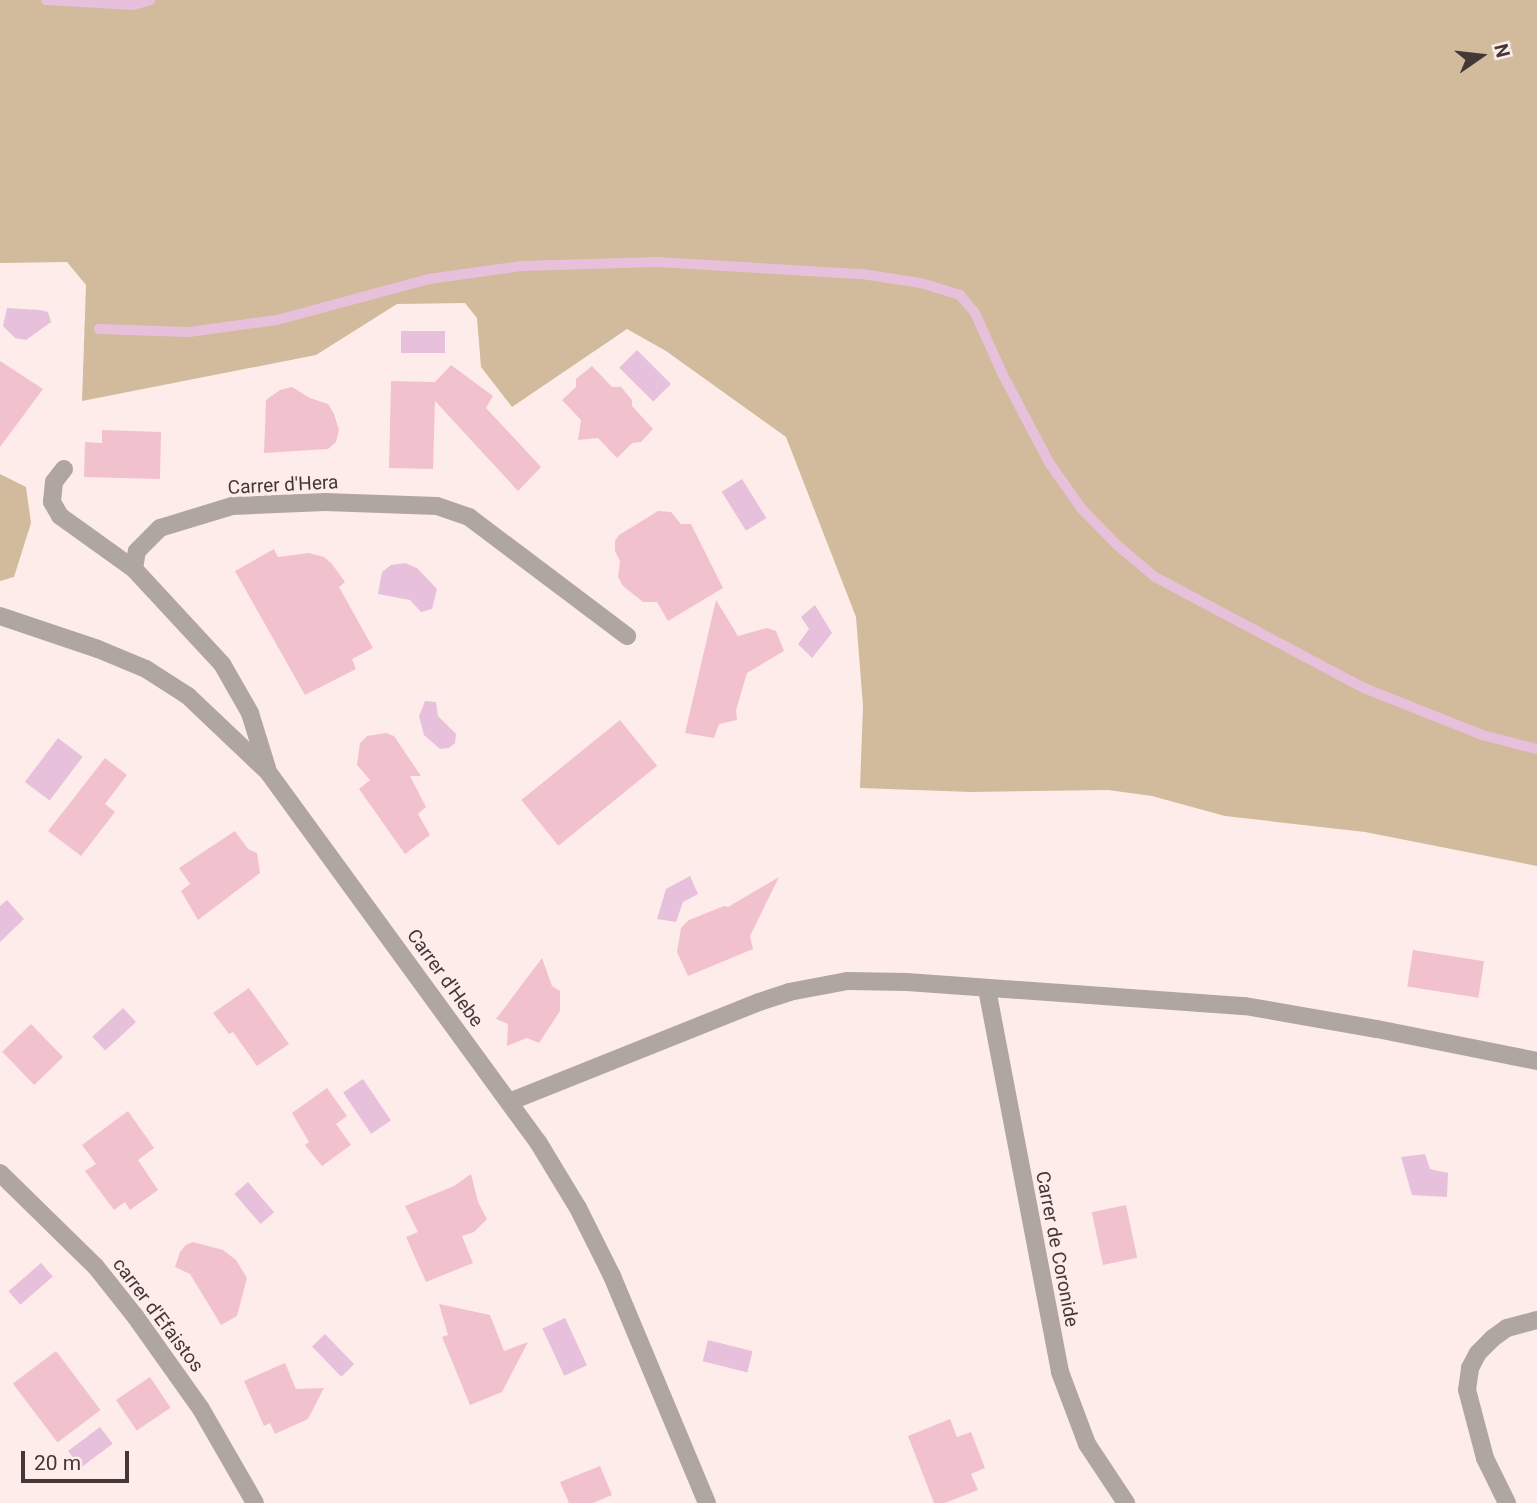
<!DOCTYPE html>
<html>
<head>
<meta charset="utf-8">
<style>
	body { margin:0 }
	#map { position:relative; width:1537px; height:1503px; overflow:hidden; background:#feecea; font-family:Roboto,sans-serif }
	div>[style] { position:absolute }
	.green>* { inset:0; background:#d1bb9c }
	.water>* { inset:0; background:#e7c0dc; transform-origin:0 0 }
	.stream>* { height:10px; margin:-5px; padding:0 5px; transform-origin:5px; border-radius:5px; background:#e7c0dc }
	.building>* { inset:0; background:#f2c1ce; transform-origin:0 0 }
	.service>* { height:18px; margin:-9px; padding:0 9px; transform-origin:9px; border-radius:9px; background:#b0a6a0 }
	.minor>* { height:18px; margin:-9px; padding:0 9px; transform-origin:9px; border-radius:9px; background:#b0a6a0 }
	span { translate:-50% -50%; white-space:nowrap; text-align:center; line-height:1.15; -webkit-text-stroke:7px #feecea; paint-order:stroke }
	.street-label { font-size:19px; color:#433836 }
	.north { position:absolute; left:1446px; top:21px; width:70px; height:70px; -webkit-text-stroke:5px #feecea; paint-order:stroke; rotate:76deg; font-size:19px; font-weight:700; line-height:28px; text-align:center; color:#433836 }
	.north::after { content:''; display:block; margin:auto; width:24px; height:32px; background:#433836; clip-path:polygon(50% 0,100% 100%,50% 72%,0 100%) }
	.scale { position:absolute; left:21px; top:1451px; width:108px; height:32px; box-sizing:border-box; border:4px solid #433836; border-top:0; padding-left:9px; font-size:21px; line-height:24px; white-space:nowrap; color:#433836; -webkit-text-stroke:5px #feecea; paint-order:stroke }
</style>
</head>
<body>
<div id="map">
	<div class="green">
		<i style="clip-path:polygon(0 0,1537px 0,1537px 866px,1365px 832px,1225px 816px,1152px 796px,1108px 790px,971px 792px,860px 788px,863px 706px,856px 617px,786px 437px,666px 351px,627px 329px,512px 407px,481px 367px,477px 318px,465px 303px,397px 304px,316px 355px,82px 401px,86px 285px,67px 262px,0 263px)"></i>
		<i style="clip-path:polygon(0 474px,26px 487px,31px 523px,14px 577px,0 581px)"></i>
	</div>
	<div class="water">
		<i style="clip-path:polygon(7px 308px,40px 310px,48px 312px,51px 322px,26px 340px,15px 338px,3px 326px)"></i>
		<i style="left:401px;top:331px;width:44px;height:22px"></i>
		<i style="left:637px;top:350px;width:48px;height:25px;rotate:45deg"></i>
		<i style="left:742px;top:479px;width:46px;height:24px;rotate:58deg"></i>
		<i style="clip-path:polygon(405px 563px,417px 568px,437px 589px,432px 609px,421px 612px,410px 600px,378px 594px,382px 572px,391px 565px)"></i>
		<i style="clip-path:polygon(815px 605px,832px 633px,812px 658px,798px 644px,809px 629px,801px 617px)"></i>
		<i style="clip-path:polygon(425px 701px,436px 702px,438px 716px,456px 734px,455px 743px,449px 748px,440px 749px,424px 735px,419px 716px)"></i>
		<i style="left:58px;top:738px;width:31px;height:55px;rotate:37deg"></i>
		<i style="clip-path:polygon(690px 876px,698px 894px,683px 902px,676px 922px,657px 919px,666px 889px)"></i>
		<i style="clip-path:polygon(7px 900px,24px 919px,0 942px,0 906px)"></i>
		<i style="left:123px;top:1008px;width:19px;height:42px;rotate:47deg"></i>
		<i style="left:363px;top:1079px;width:50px;height:24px;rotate:56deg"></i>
		<i style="clip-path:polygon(1425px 1154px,1430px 1169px,1448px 1173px,1447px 1197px,1412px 1195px,1401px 1157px)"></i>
		<i style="left:248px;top:1182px;width:40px;height:18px;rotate:49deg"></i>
		<i style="left:41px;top:1263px;width:18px;height:43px;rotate:49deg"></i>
		<i style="left:565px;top:1318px;width:52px;height:25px;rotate:65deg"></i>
		<i style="left:325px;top:1334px;width:42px;height:18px;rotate:46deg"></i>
		<i style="left:708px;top:1340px;width:46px;height:22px;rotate:14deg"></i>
		<i style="left:100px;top:1427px;width:21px;height:40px;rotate:53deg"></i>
	</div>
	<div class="stream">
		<i style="left:46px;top:0;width:88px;rotate:3.3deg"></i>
		<i style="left:134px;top:5px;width:17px;rotate:-17deg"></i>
		<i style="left:99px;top:329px;width:90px;rotate:1.9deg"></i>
		<i style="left:189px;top:332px;width:89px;rotate:-7.8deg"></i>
		<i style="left:277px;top:320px;width:157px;rotate:-15.1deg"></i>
		<i style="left:429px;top:279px;width:93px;rotate:-8deg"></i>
		<i style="left:521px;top:266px;width:136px;rotate:-1.7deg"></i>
		<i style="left:657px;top:262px;width:205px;rotate:3.4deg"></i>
		<i style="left:862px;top:274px;width:60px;rotate:8.7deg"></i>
		<i style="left:921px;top:283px;width:41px;rotate:17.1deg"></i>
		<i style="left:960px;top:295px;width:23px;rotate:50deg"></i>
		<i style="left:975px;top:313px;width:68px;rotate:65.7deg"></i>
		<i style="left:1003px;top:375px;width:101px;rotate:62.2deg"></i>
		<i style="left:1050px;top:464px;width:54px;rotate:54.8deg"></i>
		<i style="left:1081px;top:508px;width:52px;rotate:45.8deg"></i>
		<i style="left:1117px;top:545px;width:50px;rotate:40.1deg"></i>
		<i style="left:1155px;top:577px;width:237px;rotate:28deg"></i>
		<i style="left:1364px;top:688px;width:127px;rotate:21.7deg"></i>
		<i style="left:1482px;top:735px;width:57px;rotate:14.3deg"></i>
	</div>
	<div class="building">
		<i style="clip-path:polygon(0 361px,43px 389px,0 447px)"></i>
		<i style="clip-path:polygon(451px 365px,493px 396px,486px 408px,541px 467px,518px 491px,435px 401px,433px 469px,389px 468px,391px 381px,435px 382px)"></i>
		<i style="clip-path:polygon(592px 366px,612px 387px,621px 387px,632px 400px,632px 406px,653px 429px,641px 442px,632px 443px,617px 458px,598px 438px,578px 440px,581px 420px,562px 400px,576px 387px,576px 379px)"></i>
		<i style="clip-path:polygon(292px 387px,310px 398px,328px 404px,334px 414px,339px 430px,336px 442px,328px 449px,264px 453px,266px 400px,280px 390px)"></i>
		<i style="clip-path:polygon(102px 430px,161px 432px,160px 479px,84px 477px,85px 442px,102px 443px)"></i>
		<i style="clip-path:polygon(658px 511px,671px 512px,681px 524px,691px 524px,723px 588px,668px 621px,657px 602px,643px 602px,623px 586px,618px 577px,620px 561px,615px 551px,615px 541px,619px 535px)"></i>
		<i style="clip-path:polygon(274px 549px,278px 557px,309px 553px,324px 557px,332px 564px,345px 582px,339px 587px,373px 648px,352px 659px,356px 669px,305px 695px,235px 571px)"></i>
		<i style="clip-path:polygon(716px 600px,738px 636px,767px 628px,776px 631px,784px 651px,747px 673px,736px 710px,737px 720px,719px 724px,714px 738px,685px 733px)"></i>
		<i style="left:620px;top:720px;width:59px;height:127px;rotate:51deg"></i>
		<i style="clip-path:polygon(386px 733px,394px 736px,421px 776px,410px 776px,426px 807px,418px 814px,430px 835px,405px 854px,359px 789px,370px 780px,357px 765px,360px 743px,367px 736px)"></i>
		<i style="clip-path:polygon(105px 758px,127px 775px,105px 804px,115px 812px,81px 856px,48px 831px)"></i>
		<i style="clip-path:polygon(235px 831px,248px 849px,257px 853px,260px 873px,198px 920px,181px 891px,190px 884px,179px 868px)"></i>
		<i style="clip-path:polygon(779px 877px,750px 936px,753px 949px,688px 976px,677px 952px,681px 928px,689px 920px,724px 906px,728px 907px)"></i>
		<i style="left:1413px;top:950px;width:72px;height:37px;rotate:9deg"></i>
		<i style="clip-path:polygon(542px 958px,552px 986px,560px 991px,560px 1011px,539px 1043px,527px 1038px,507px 1046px,508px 1024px,496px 1019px)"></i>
		<i style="clip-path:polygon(249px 988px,289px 1044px,257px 1066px,233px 1032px,229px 1034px,213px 1013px)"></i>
		<i style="left:31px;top:1024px;width:46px;height:40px;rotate:46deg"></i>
		<i style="clip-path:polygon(327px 1088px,347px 1116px,336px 1124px,351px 1145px,322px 1166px,305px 1145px,309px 1142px,292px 1113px)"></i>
		<i style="clip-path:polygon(128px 1111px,154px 1148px,138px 1160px,158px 1190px,130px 1210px,125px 1202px,114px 1210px,85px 1171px,96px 1164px,82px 1145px)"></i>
		<i style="clip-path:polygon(471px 1174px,478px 1202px,487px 1219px,474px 1232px,462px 1236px,473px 1263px,426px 1282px,406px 1237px,418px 1232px,405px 1206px,454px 1186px)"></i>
		<i style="left:1126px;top:1205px;width:54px;height:35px;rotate:78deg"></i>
		<i style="clip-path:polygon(193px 1242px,223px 1250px,236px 1260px,247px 1278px,237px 1316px,221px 1325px,190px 1274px,175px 1267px,180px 1252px,186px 1245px)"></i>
		<i style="clip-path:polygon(439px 1304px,490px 1315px,504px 1351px,528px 1342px,502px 1392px,470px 1405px,442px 1337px,448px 1335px)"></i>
		<i style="left:56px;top:1351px;width:74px;height:54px;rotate:53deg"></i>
		<i style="clip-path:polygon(285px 1363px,296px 1389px,324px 1388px,308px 1419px,275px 1434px,270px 1423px,264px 1426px,244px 1381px)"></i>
		<i style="left:150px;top:1377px;width:37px;height:41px;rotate:56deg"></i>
		<i style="clip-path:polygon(950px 1419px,957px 1437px,971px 1432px,985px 1468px,971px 1474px,978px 1490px,945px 1503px,934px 1503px,908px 1436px)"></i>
		<i style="clip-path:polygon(600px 1466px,612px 1495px,593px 1503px,569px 1503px,560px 1482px)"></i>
	</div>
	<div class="service">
		<i style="left:64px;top:469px;width:16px;rotate:128deg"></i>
		<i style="left:54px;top:482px;width:20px;rotate:96deg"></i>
		<i style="left:52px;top:502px;width:16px;rotate:60deg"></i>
		<i style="left:60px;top:516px;width:91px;rotate:35.6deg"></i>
	</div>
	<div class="minor">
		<i style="left:0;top:616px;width:103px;rotate:18.6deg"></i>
		<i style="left:98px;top:649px;width:52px;rotate:22.6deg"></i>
		<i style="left:146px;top:669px;width:50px;rotate:32.7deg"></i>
		<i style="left:188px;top:696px;width:110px;rotate:43.5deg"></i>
		<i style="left:268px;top:772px;width:458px;rotate:53.9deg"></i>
		<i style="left:538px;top:1142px;width:77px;rotate:58.8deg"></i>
		<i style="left:578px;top:1208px;width:76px;rotate:63.4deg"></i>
		<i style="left:612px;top:1276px;width:246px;rotate:67.3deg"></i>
		<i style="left:267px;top:768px;width:58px;rotate:-107.2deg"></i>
		<i style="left:250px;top:713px;width:56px;rotate:-119.7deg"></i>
		<i style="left:222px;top:664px;width:129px;rotate:-132.8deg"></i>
		<i style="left:134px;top:569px;width:18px;rotate:-81deg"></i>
		<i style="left:137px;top:551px;width:33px;rotate:-45deg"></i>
		<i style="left:160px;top:528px;width:75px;rotate:-17deg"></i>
		<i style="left:232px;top:506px;width:93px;rotate:-2.5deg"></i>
		<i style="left:325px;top:502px;width:112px;rotate:2deg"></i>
		<i style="left:437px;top:506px;width:34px;rotate:19deg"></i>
		<i style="left:469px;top:517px;width:198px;rotate:37deg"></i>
		<i style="left:987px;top:989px;width:390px;rotate:79.2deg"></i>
		<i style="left:1060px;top:1372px;width:77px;rotate:69.4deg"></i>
		<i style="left:1087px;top:1444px;width:71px;rotate:56.5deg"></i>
		<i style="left:509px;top:1102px;width:269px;rotate:-21.8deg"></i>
		<i style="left:759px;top:1002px;width:32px;rotate:-18deg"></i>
		<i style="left:789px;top:992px;width:60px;rotate:-10.6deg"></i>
		<i style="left:848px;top:981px;width:59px;rotate:1deg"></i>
		<i style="left:907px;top:982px;width:339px;rotate:4.1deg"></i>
		<i style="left:1245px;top:1006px;width:134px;rotate:9.9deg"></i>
		<i style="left:1377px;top:1029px;width:163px;rotate:11.3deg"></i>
		<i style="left:0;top:1173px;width:134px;rotate:44.4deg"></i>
		<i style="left:96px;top:1267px;width:63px;rotate:51.5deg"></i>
		<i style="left:135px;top:1316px;width:114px;rotate:54.6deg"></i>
		<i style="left:201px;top:1409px;width:108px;rotate:60.1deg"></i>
		<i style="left:1507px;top:1503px;width:50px;rotate:-116.1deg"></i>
		<i style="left:1485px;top:1458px;width:70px;rotate:-104.8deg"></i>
		<i style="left:1467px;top:1390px;width:22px;rotate:-82deg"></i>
		<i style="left:1470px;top:1368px;width:17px;rotate:-62deg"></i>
		<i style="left:1478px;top:1353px;width:21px;rotate:-45deg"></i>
		<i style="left:1493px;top:1338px;width:17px;rotate:-36deg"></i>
		<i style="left:1507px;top:1328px;width:31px;rotate:-15deg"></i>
	</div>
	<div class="street-label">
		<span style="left:283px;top:485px;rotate:-3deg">Carrer d'Hera</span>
		<span style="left:445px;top:978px;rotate:54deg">Carrer d'Hebe</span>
		<span style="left:1057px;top:1249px;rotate:79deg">Carrer de Coronide</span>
		<span style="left:158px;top:1315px;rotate:53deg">carrer d'Efaistos</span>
	</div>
	<div class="north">N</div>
	<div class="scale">20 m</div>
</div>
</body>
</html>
